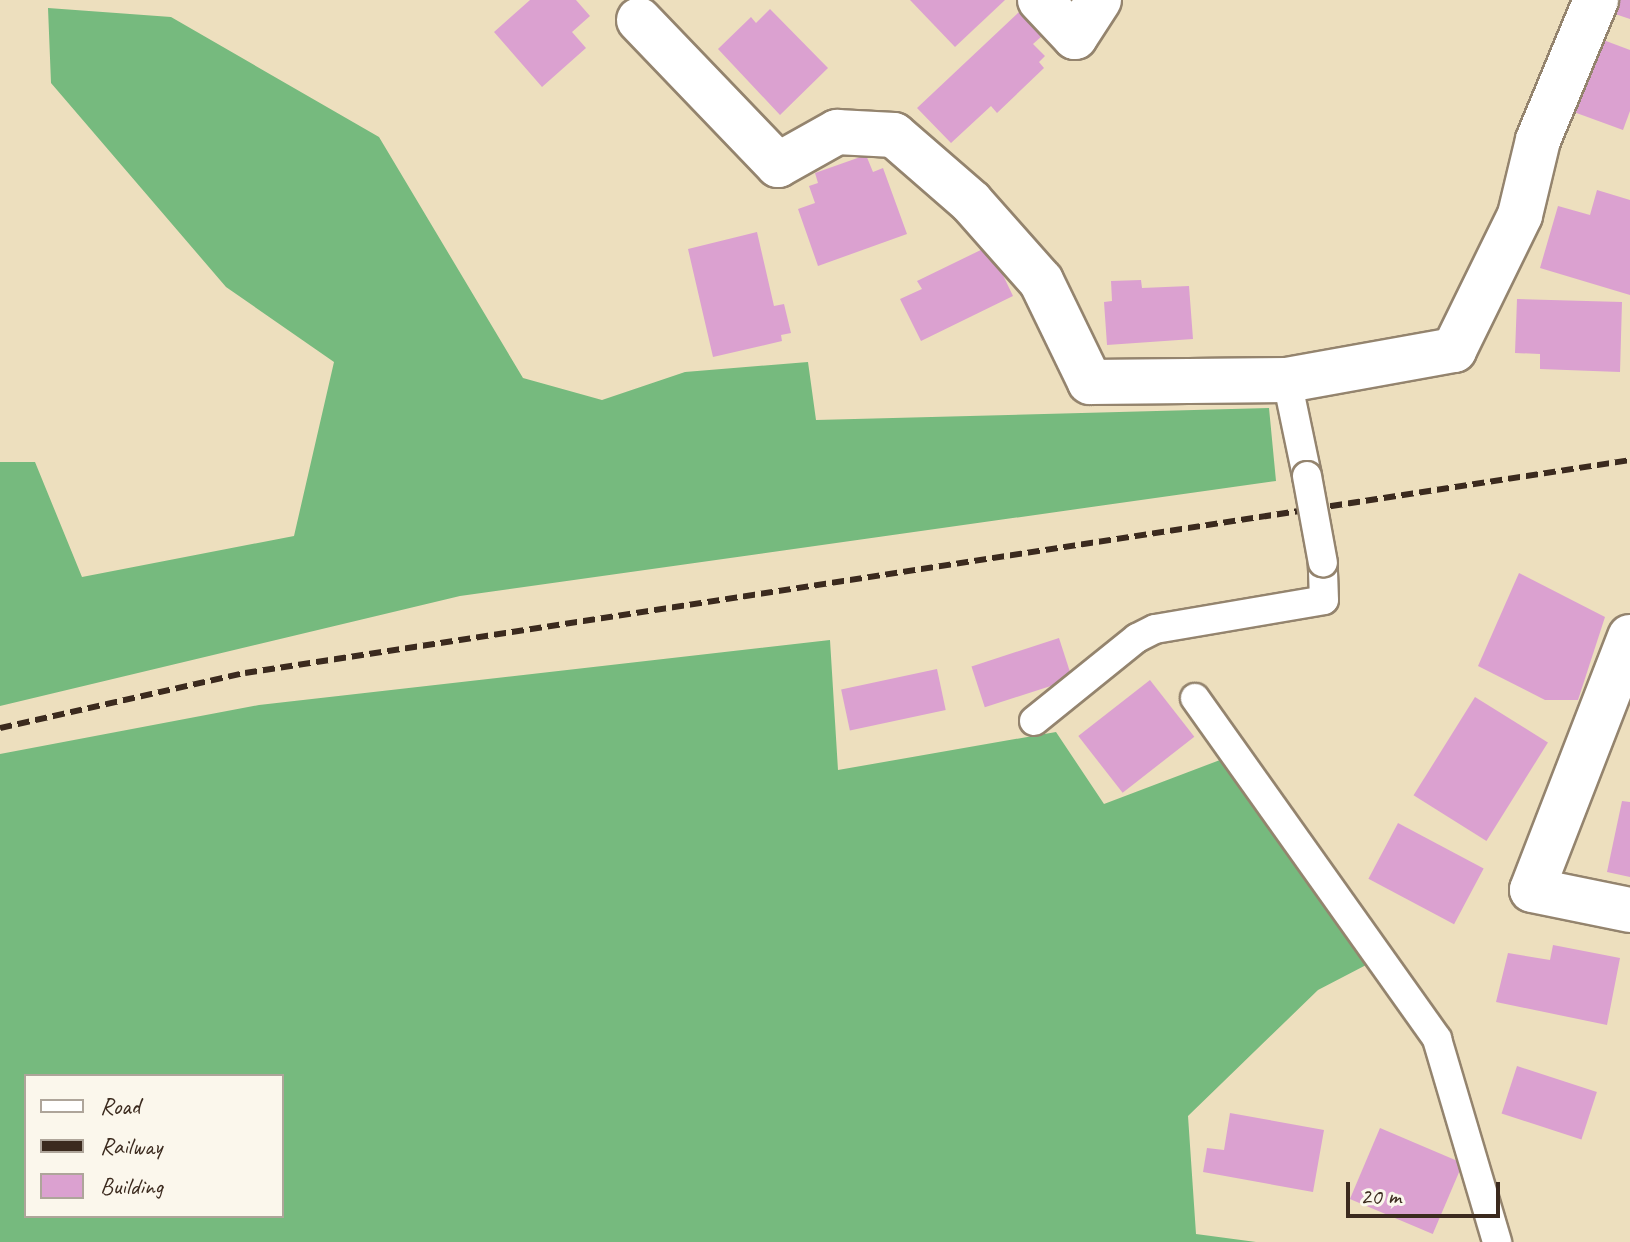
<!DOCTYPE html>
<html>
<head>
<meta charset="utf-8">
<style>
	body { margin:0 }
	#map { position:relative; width:1630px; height:1242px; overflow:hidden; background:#eddfbe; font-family:Caveat,sans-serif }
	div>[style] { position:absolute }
	.forest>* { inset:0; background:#76ba7e }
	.building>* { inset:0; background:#dba1d0; transform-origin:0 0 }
	.roads { filter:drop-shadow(2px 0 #94846e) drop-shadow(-2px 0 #94846e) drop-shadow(0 2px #94846e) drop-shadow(0 -2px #94846e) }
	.lane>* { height:28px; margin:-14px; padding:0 14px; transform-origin:14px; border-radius:14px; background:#fff }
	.street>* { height:44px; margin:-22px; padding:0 22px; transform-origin:22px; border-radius:22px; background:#fff }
	.rail>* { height:6px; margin-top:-3px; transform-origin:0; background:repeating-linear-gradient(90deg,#3b2a1e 0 12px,transparent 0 18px) }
	.bridges { filter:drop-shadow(2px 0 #94846e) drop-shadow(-2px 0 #94846e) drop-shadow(0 2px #94846e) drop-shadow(0 -2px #94846e) }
	.lane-bridge>* { height:28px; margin:-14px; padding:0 14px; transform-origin:14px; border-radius:14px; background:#fff }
	span { translate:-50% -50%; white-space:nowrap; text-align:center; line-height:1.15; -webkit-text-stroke:6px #fbf7ec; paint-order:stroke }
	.legend { position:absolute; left:24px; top:1074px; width:260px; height:144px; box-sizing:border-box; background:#fbf7ec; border:2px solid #aea59a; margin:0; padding:10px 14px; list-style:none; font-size:24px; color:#3b2a1e }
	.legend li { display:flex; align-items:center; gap:16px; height:40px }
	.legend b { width:40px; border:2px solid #aea59a }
	.scale { position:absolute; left:1346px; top:1182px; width:154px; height:36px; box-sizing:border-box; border:4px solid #3b2a1e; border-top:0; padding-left:10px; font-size:24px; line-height:28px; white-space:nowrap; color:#3b2a1e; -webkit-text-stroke:6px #fbf7ec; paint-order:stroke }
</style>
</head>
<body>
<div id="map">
	<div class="forest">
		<i style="clip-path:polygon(48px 8px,171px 17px,379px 137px,523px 378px,602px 400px,685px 372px,808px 362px,816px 420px,1269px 408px,1276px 481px,460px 596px,0 706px,0 462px,35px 462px,82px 577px,294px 536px,334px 362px,226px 287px,51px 83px)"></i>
		<i style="clip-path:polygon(evenodd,830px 640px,838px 770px,1056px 732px,1104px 804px,1220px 760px,1368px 964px,1318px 990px,1188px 1116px,1196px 1234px,1256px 1242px,0 1242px,0 754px,259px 705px,830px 640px,26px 1076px,282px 1076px,282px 1216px,26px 1216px,26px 1076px)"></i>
	</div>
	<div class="building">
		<i style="clip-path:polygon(530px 0,576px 0,590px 16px,572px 32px,586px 48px,542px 87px,494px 32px)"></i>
		<i style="clip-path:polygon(910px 0,1005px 0,955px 47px)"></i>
		<i style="clip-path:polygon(1617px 0,1630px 0,1630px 19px,1612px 13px)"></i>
		<i style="clip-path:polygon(770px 9px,828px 68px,780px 115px,718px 49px,751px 17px,756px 23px)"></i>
		<i style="clip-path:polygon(1019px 12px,1042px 36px,1033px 44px,1045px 56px,1039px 62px,1044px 68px,997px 113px,991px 106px,951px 143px,917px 108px)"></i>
		<i style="clip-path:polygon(1598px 38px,1630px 50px,1630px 111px,1623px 130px,1571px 111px)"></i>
		<i style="clip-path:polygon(866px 155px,873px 172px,883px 168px,907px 234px,818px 266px,798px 209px,815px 203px,809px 186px,818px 183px,815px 173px)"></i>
		<i style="clip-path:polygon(1597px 190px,1630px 200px,1630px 295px,1540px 268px,1558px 206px,1590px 215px)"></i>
		<i style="clip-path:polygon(757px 232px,774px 306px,784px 304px,791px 333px,781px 335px,782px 341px,713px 357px,688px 249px)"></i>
		<i style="clip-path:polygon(989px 246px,1013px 296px,921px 341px,900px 299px,922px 289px,917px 281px)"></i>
		<i style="clip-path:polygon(1141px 280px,1142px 288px,1189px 286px,1193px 339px,1107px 345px,1104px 302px,1112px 301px,1111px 281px)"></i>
		<i style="clip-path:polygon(1517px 299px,1622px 302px,1620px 372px,1540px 369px,1540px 354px,1515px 353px)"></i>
		<i style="clip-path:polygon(1519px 573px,1605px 617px,1578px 700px,1545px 700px,1478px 666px)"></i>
		<i style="left:1059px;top:638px;width:43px;height:92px;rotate:72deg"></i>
		<i style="left:937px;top:669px;width:42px;height:98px;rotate:78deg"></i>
		<i style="left:1150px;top:680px;width:72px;height:91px;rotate:52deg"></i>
		<i style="left:1475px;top:697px;width:86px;height:116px;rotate:32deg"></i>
		<i style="clip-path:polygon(1622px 801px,1630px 802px,1630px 877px,1607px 872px)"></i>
		<i style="left:1398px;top:823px;width:97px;height:63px;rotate:28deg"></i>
		<i style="clip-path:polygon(1553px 945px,1620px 958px,1607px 1025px,1496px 1002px,1508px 953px,1550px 960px)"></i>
		<i style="left:1517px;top:1066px;width:84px;height:50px;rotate:18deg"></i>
		<i style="clip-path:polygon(1230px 1113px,1324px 1130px,1313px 1192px,1203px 1172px,1207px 1148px,1224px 1150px)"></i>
		<i style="left:1380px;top:1128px;width:90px;height:77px;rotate:23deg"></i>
	</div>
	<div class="roads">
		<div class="lane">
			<i style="left:1287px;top:380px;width:98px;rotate:78.2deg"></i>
			<i style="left:1195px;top:698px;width:418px;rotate:54.6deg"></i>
			<i style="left:1437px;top:1039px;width:212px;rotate:73.5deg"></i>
			<i style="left:1034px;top:721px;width:132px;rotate:-38.9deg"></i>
			<i style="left:1137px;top:638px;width:20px;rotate:-27deg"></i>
			<i style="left:1155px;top:629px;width:171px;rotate:-9.7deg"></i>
			<i style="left:1324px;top:600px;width:37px;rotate:-92deg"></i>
		</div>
		<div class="street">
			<i style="left:1040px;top:0;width:51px;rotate:46.6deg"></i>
			<i style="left:1075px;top:37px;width:44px;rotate:-57deg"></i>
			<i style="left:639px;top:20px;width:201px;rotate:46.2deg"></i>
			<i style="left:778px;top:165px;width:68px;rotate:-29.2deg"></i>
			<i style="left:837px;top:132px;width:57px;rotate:3deg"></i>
			<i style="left:894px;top:135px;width:102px;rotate:41deg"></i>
			<i style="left:971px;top:202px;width:106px;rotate:48.5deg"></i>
			<i style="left:1041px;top:281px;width:112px;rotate:64.1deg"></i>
			<i style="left:1090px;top:382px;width:197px;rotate:-0.6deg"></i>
			<i style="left:1287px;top:380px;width:170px;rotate:-10.2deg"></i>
			<i style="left:1454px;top:350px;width:150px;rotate:-63.9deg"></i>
			<i style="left:1520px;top:215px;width:77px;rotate:-76.5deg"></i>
			<i style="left:1538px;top:140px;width:152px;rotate:-67.5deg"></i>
			<i style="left:1630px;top:637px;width:271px;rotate:111.2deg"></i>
			<i style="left:1532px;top:890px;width:100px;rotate:11.5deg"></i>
		</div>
	</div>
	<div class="rail">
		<i style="left:0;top:728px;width:251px;rotate:-12.7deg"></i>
		<i style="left:245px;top:673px;width:1401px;rotate:-8.74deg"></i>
	</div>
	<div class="bridges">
		<div class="lane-bridge">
			<i style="left:1307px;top:476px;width:88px;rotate:79.6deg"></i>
		</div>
	</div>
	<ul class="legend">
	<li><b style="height:10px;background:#fff"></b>Road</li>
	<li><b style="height:10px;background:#3b2a1e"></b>Railway</li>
	<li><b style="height:22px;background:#dba1d0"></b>Building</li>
	</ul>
	<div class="scale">20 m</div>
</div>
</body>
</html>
